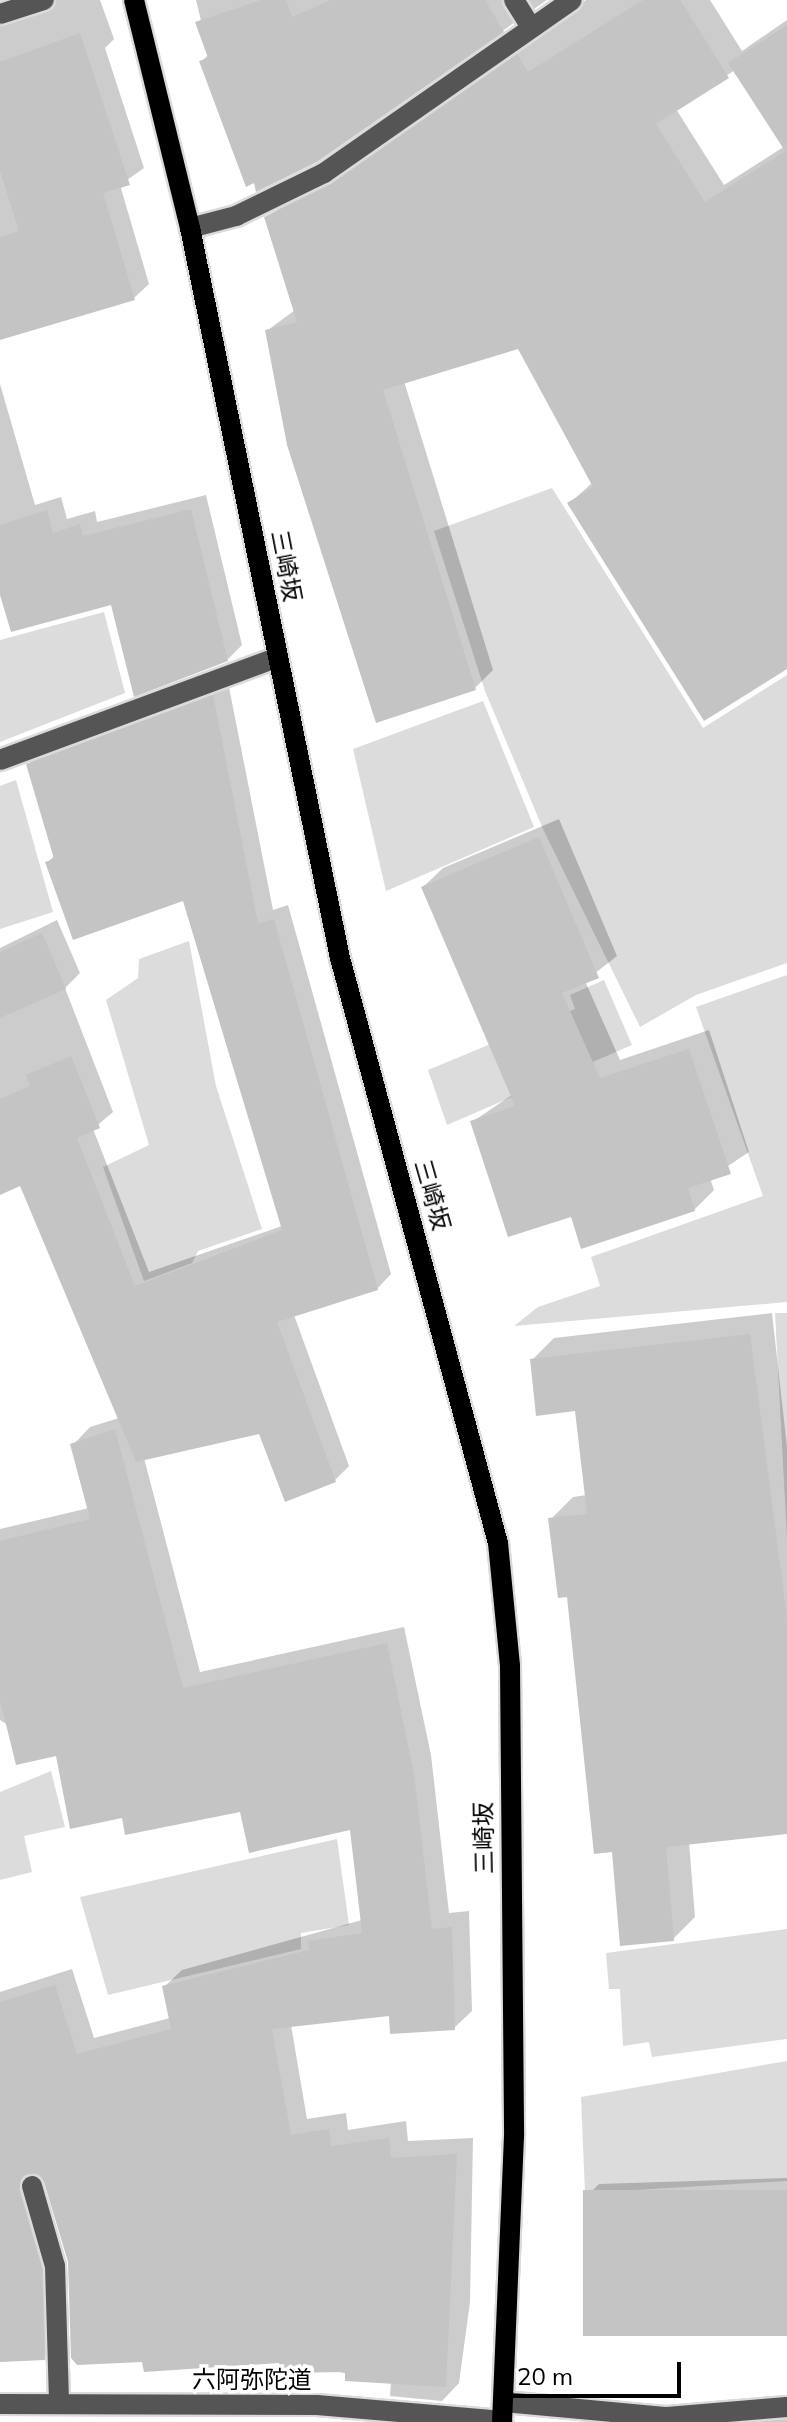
<!DOCTYPE html>
<html>
<head>
<meta charset="utf-8">
<style>
	body { margin:0 }
	#map { position:relative; width:787px; height:2422px; overflow:hidden; background:#fff; font-family:Mulish,"Noto Sans JP",sans-serif }
	div>[style] { position:absolute }
	.green>* { inset:0; background:#dcdcdc }
	.shadow>* { inset:0; background:#0003 }
	.building>* { inset:0; background:#c4c4c4; transform-origin:0 0 }
	.roads { filter:drop-shadow(2px 0 #dbdbdb) drop-shadow(-2px 0 #dbdbdb) drop-shadow(0 2px #dbdbdb) drop-shadow(0 -2px #dbdbdb) }
	.minor>* { height:20px; margin:-10px; padding:0 10px; transform-origin:10px; border-radius:10px; background:#555 }
	.major>* { height:20px; margin:-10px; padding:0 10px; transform-origin:10px; border-radius:10px; background:#000 }
	span { translate:-50% -50%; white-space:nowrap; text-align:center; line-height:1.15; -webkit-text-stroke:7px #fff; paint-order:stroke }
	.street-label { font-size:24px; color:#000 }
	.scale { position:absolute; left:503px; top:2362px; width:178px; height:36px; box-sizing:border-box; border:4px solid #000; border-top:0; padding-left:10px; font-size:24px; line-height:28px; white-space:nowrap; color:#000; -webkit-text-stroke:6px #fff; paint-order:stroke }
</style>
</head>
<body>
<div id="map">
	<div class="green">
		<i style="clip-path:polygon(552px 488px,703px 728px,787px 675px,787px 963px,696px 995px,640px 1027px,543px 829px,485px 691px,434px 531px)"></i>
		<i style="clip-path:polygon(104px 612px,125px 693px,0 742px,0 640px)"></i>
		<i style="clip-path:polygon(483px 701px,534px 827px,386px 891px,353px 749px)"></i>
		<i style="clip-path:polygon(16px 780px,53px 912px,0 929px,0 786px)"></i>
		<i style="clip-path:polygon(189px 941px,216px 1086px,262px 1229px,198px 1251px,192px 1263px,144px 1281px,103px 1167px,149px 1145px,106px 1000px,138px 978px,139px 959px)"></i>
		<i style="clip-path:polygon(787px 975px,787px 1302px,514px 1326px,538px 1307px,600px 1286px,591px 1257px,763px 1196px,696px 1007px)"></i>
		<i style="clip-path:polygon(604px 980px,632px 1045px,447px 1125px,428px 1070px,575px 1009px,570px 995px)"></i>
		<i style="clip-path:polygon(775px 1313px,787px 1313px,787px 1538px)"></i>
		<i style="clip-path:polygon(51px 1771px,65px 1827px,24px 1836px,32px 1872px,0 1880px,0 1792px)"></i>
		<i style="clip-path:polygon(337px 1839px,349px 1925px,301px 1933px,301px 1949px,108px 1995px,80px 1897px)"></i>
		<i style="clip-path:polygon(787px 1929px,787px 2039px,652px 2057px,649px 2042px,623px 2046px,620px 1989px,609px 1989px,606px 1953px)"></i>
		<i style="clip-path:polygon(787px 2061px,787px 2181px,585px 2193px,581px 2097px)"></i>
	</div>
	<div class="shadow">
		<i style="clip-path:polygon(0 0,20px 12px,57px 0,100px 0,114px 39px,105px 48px,144px 168px,120px 185px,149px 284px,134px 298px,0 338px)"></i>
		<i style="clip-path:polygon(196px 0,547px 0,316px 160px,201px 62px,209px 54px)"></i>
		<i style="clip-path:polygon(evenodd,586px 0,710px 0,742px 51px,787px 20px,787px 666px,570px 503px,593px 482px,519px 346px,404px 381px,493px 670px,475px 688px,268px 330px,295px 310px,267px 217px,586px 0,735px 70px,785px 146px,724px 185px,676px 109px,735px 70px)"></i>
		<i style="clip-path:polygon(0 384px,35px 505px,61px 497px,67px 519px,95px 511px,97px 522px,206px 495px,242px 645px,227px 660px,112px 602px,0 589px)"></i>
		<i style="clip-path:polygon(228px 682px,273px 910px,288px 905px,391px 1274px,377px 1289px,294px 1315px,349px 1466px,334px 1481px,260px 1432px,144px 1458px,200px 1672px,404px 1627px,431px 1755px,449px 1913px,469px 1911px,472px 2011px,454px 2028px,391px 2014px,291px 2025px,307px 2119px,346px 2113px,348px 2130px,406px 2121px,408px 2141px,473px 2138px,470px 2302px,459px 2383px,442px 2401px,390px 2396px,391px 2382px,281px 2361px,144px 2359px,70px 2262px,46px 2181px,36px 2172px,58px 2250px,61px 2340px,44px 2358px,0 2362px,0 1992px,72px 1969px,94px 2038px,170px 2018px,164px 1987px,182px 1970px,362px 1920px,352px 1827px,241px 1809px,123px 1815px,57px 1754px,0 1720px,0 1529px,89px 1508px,73px 1445px,90px 1427px,119px 1418px,21px 1183px,0 1192px,0 948px,57px 920px,80px 973px,65px 988px,113px 1112px,93px 1129px,149px 1272px,282px 1226px,185px 898px,47px 863px,55px 855px,28px 765px,43px 750px)"></i>
		<i style="clip-path:polygon(559px 819px,617px 956px,585px 981px,620px 1060px,709px 1030px,749px 1152px,710px 1178px,714px 1190px,694px 1210px,572px 1215px,472px 1122px,512px 1095px,423px 887px,443px 868px)"></i>
		<i style="clip-path:polygon(772px 1313px,787px 1447px,787px 1832px,689px 1842px,695px 1917px,673px 1939px,551px 1519px,573px 1497px,587px 1495px,577px 1409px,532px 1360px,554px 1338px)"></i>
		<i style="clip-path:polygon(787px 2178px,787px 2334px,585px 2198px,599px 2184px)"></i>
		<i style="clip-path:polygon(787px 2413px,787px 2422px,742px 2422px,746px 2418px)"></i>
	</div>
	<div class="building">
		<i style="clip-path:polygon(261px 0,286px 0,292px 17px,331px 0,485px 0,504px 32px,317px 162px,256px 192px,254px 183px,246px 187px,199px 61px,208px 58px,195px 22px)"></i>
		<i style="clip-path:polygon(643px 0,680px 0,729px 78px,656px 124px,705px 202px,785px 151px,728px 63px,787px 25px,787px 669px,704px 721px,567px 503px,593px 487px,518px 349px,383px 390px,476px 690px,376px 723px,287px 445px,265px 330px,297px 322px,264px 217px,331px 184px,517px 54px,528px 72px)"></i>
		<i style="clip-path:polygon(80px 33px,130px 185px,103px 193px,135px 300px,0 340px,0 237px,19px 231px,0 171px,0 62px)"></i>
		<i style="clip-path:polygon(191px 509px,228px 661px,134px 697px,111px 605px,11px 632px,0 595px,0 525px,47px 510px,53px 533px,80px 524px,83px 536px)"></i>
		<i style="clip-path:polygon(213px 695px,258px 923px,274px 919px,378px 1290px,277px 1322px,336px 1482px,285px 1502px,259px 1434px,136px 1462px,20px 1186px,0 1195px,0 1099px,30px 1086px,26px 1075px,71px 1056px,100px 1128px,77px 1138px,135px 1286px,282px 1230px,183px 901px,73px 940px,45px 862px,54px 859px,26px 764px)"></i>
		<i style="clip-path:polygon(539px 837px,599px 978px,562px 993px,600px 1078px,689px 1049px,731px 1174px,688px 1188px,695px 1211px,581px 1249px,571px 1217px,508px 1237px,470px 1121px,515px 1106px,421px 887px)"></i>
		<i style="clip-path:polygon(42px 933px,66px 989px,0 1018px,0 952px)"></i>
		<i style="clip-path:polygon(750px 1334px,787px 1618px,787px 1834px,666px 1847px,674px 1941px,620px 1946px,612px 1852px,594px 1854px,567px 1597px,558px 1598px,548px 1518px,587px 1514px,575px 1411px,536px 1416px,530px 1359px)"></i>
		<i style="clip-path:polygon(115px 1429px,183px 1688px,387px 1643px,414px 1774px,432px 1929px,452px 1927px,455px 2030px,390px 2034px,389px 2016px,272px 2029px,291px 2135px,329px 2129px,331px 2146px,389px 2138px,391px 2158px,457px 2154px,446px 2387px,345px 2381px,345px 2372px,279px 2373px,279px 2363px,144px 2372px,142px 2362px,77px 2365px,71px 2358px,68px 2262px,44px 2182px,34px 2173px,23px 2176px,19px 2189px,42px 2268px,45px 2360px,0 2362px,0 2002px,55px 1985px,77px 2054px,171px 2029px,162px 1986px,309px 1950px,308px 1941px,362px 1933px,350px 1830px,249px 1853px,240px 1812px,125px 1835px,122px 1818px,70px 1829px,56px 1756px,16px 1765px,0 1700px,0 1541px,90px 1519px,70px 1444px)"></i>
		<i style="left:787px;top:2190px;width:146px;height:204px;rotate:90deg"></i>
	</div>
	<div class="roads">
		<div class="minor">
			<i style="left:514px;top:0;width:32px;rotate:58deg"></i>
			<i style="left:0;top:14px;width:46px;rotate:-17.7deg"></i>
			<i style="left:190px;top:228px;width:48px;rotate:-14.6deg"></i>
			<i style="left:236px;top:216px;width:98px;rotate:-26deg"></i>
			<i style="left:324px;top:173px;width:302px;rotate:-34.9deg"></i>
			<i style="left:0;top:760px;width:296px;rotate:-20.3deg"></i>
			<i style="left:32px;top:2186px;width:83px;rotate:74deg"></i>
			<i style="left:55px;top:2266px;width:138px;rotate:88.3deg"></i>
			<i style="left:504px;top:2402px;width:164px;rotate:5.3deg"></i>
			<i style="left:667px;top:2417px;width:120px;rotate:-4.8deg"></i>
			<i style="left:0;top:2404px;width:317px;rotate:0.2deg"></i>
			<i style="left:317px;top:2405px;width:186px;rotate:4.9deg"></i>
		</div>
		<div class="major">
			<i style="left:134px;top:0;width:235px;rotate:76.2deg"></i>
			<i style="left:190px;top:228px;width:745px;rotate:78.39deg"></i>
			<i style="left:340px;top:958px;width:606px;rotate:74.89deg"></i>
			<i style="left:498px;top:1543px;width:124px;rotate:84.4deg"></i>
			<i style="left:510px;top:1666px;width:470px;rotate:89.5deg"></i>
			<i style="left:514px;top:2136px;width:286px;rotate:92.4deg"></i>
		</div>
	</div>
	<div class="street-label">
		<span style="left:286px;top:566px;rotate:79deg">三崎坂</span>
		<span style="left:432px;top:1195px;rotate:74deg">三崎坂</span>
		<span style="left:484px;top:1838px;rotate:-91deg">三崎坂</span>
		<span style="left:252px;top:2380px">六阿弥陀道</span>
	</div>
	<div class="scale">20 m</div>
</div>
</body>
</html>
